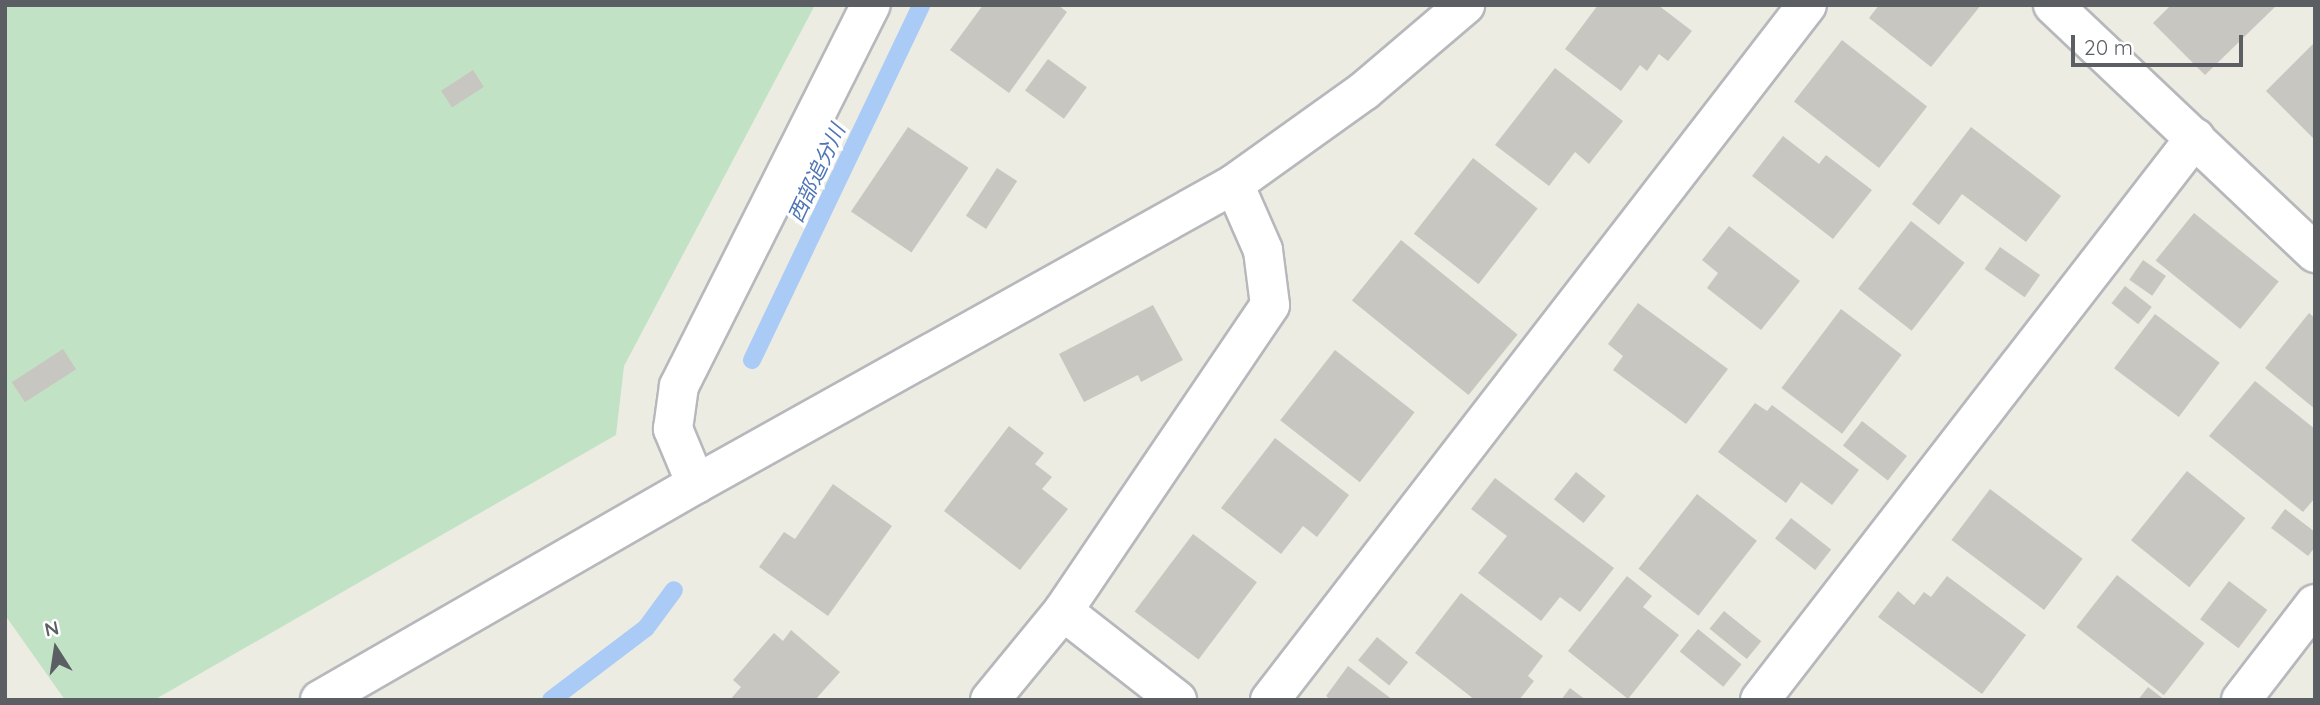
<!DOCTYPE html>
<html>
<head>
<meta charset="utf-8">
<style>
	body { margin:0 }
	#map { position:relative; width:2320px; height:705px; overflow:hidden; background:#ecece3; font-family:Quicksand,"Noto Sans JP",sans-serif }
	div>[style] { position:absolute }
	.green>* { inset:0; background:#c2e2c6 }
	.stream>* { height:18px; margin:-9px; padding:0 9px; transform-origin:9px; border-radius:9px; background:#aacbf6 }
	.building>* { inset:0; background:#c8c6c0; transform-origin:0 0 }
	.roads { filter:drop-shadow(2px 0 #b6b8bc) drop-shadow(-2px 0 #b6b8bc) drop-shadow(0 2px #b6b8bc) drop-shadow(0 -2px #b6b8bc) }
	.minor>* { height:38px; margin:-19px; padding:0 19px; transform-origin:19px; border-radius:19px; background:#fff }
	span { translate:-50% -50%; white-space:nowrap; text-align:center; line-height:1.15; -webkit-text-stroke:7px #fff; paint-order:stroke }
	.water-label { font-size:21px; color:#5075b6; font-style:italic }
	.frame { position:absolute; inset:0; border:7px solid #5b5e62; pointer-events:none }
	.north { position:absolute; left:21px; top:614px; width:70px; height:70px; -webkit-text-stroke:5px #fff; paint-order:stroke; rotate:348deg; font-size:19px; font-weight:700; line-height:28px; text-align:center; color:#5b5e62 }
	.north::after { content:''; display:block; margin:auto; width:24px; height:32px; background:#5b5e62; clip-path:polygon(50% 0,100% 100%,50% 72%,0 100%) }
	.scale { position:absolute; left:2071px; top:35px; width:172px; height:32px; box-sizing:border-box; border:4px solid #5b5e62; border-top:0; padding-left:9px; font-size:21px; line-height:24px; white-space:nowrap; color:#5b5e62; -webkit-text-stroke:5px #fff; paint-order:stroke }
</style>
</head>
<body>
<div id="map">
	<div class="green">
		<i style="clip-path:polygon(5px 5px,815px 5px,624px 366px,616px 435px,154px 700px,65px 700px,5px 615px)"></i>
	</div>
	<div class="stream">
		<i style="left:752px;top:360px;width:393px;rotate:-64.5deg"></i>
		<i style="left:551px;top:700px;width:119px;rotate:-37.2deg"></i>
		<i style="left:646px;top:628px;width:47px;rotate:-53.6deg"></i>
	</div>
	<div class="building">
		<i style="clip-path:polygon(983px 5px,1058px 5px,1067px 12px,1009px 93px,950px 50px)"></i>
		<i style="clip-path:polygon(1598px 5px,1658px 5px,1692px 31px,1668px 61px,1659px 54px,1647px 71px,1640px 65px,1621px 91px,1565px 49px)"></i>
		<i style="clip-path:polygon(1879px 5px,1981px 5px,1931px 67px,1869px 18px)"></i>
		<i style="clip-path:polygon(2171px 5px,2277px 5px,2205px 75px,2153px 23px)"></i>
		<i style="left:1842px;top:40px;width:108px;height:78px;rotate:38deg"></i>
		<i style="clip-path:polygon(2315px 42px,2315px 140px,2266px 91px)"></i>
		<i style="left:1048px;top:59px;width:48px;height:39px;rotate:36deg"></i>
		<i style="clip-path:polygon(1555px 68px,1623px 121px,1589px 164px,1575px 152px,1549px 186px,1495px 145px)"></i>
		<i style="left:473px;top:70px;width:20px;height:38px;rotate:57deg"></i>
		<i style="left:908px;top:127px;width:73px;height:102px;rotate:34deg"></i>
		<i style="clip-path:polygon(1971px 127px,2061px 196px,2026px 242px,1962px 194px,1939px 225px,1912px 204px)"></i>
		<i style="clip-path:polygon(1783px 136px,1819px 164px,1826px 155px,1872px 190px,1833px 239px,1752px 176px)"></i>
		<i style="left:1473px;top:158px;width:82px;height:96px;rotate:38deg"></i>
		<i style="left:997px;top:168px;width:24px;height:57px;rotate:33deg"></i>
		<i style="left:2194px;top:213px;width:109px;height:61px;rotate:39deg"></i>
		<i style="left:1911px;top:221px;width:68px;height:86px;rotate:38deg"></i>
		<i style="clip-path:polygon(1729px 226px,1800px 281px,1761px 330px,1707px 288px,1718px 273px,1702px 260px)"></i>
		<i style="left:1401px;top:240px;width:150px;height:78px;rotate:39deg"></i>
		<i style="left:2000px;top:247px;width:49px;height:27px;rotate:35deg"></i>
		<i style="left:2143px;top:260px;width:28px;height:24px;rotate:35deg"></i>
		<i style="left:2125px;top:286px;width:34px;height:22px;rotate:38deg"></i>
		<i style="clip-path:polygon(1638px 303px,1728px 369px,1686px 424px,1613px 370px,1623px 356px,1608px 344px)"></i>
		<i style="clip-path:polygon(1153px 305px,1183px 360px,1141px 382px,1138px 375px,1084px 402px,1059px 354px)"></i>
		<i style="left:1841px;top:309px;width:76px;height:99px;rotate:37deg"></i>
		<i style="clip-path:polygon(2309px 313px,2315px 318px,2315px 409px,2265px 368px)"></i>
		<i style="left:2155px;top:314px;width:81px;height:68px;rotate:37deg"></i>
		<i style="left:63px;top:349px;width:24px;height:61px;rotate:57deg"></i>
		<i style="left:1335px;top:350px;width:101px;height:89px;rotate:38deg"></i>
		<i style="clip-path:polygon(2255px 381px,2315px 429px,2315px 498px,2303px 512px,2209px 436px)"></i>
		<i style="clip-path:polygon(1755px 403px,1767px 411px,1772px 405px,1859px 470px,1832px 505px,1801px 482px,1786px 503px,1718px 452px)"></i>
		<i style="left:1862px;top:421px;width:57px;height:31px;rotate:38deg"></i>
		<i style="clip-path:polygon(1009px 426px,1044px 453px,1035px 464px,1052px 477px,1042px 489px,1068px 509px,1020px 570px,944px 511px)"></i>
		<i style="clip-path:polygon(1275px 438px,1349px 495px,1317px 537px,1303px 526px,1281px 554px,1221px 508px)"></i>
		<i style="left:2187px;top:471px;width:75px;height:89px;rotate:39deg"></i>
		<i style="left:1576px;top:472px;width:38px;height:35px;rotate:39deg"></i>
		<i style="clip-path:polygon(1495px 478px,1614px 568px,1580px 612px,1560px 597px,1541px 621px,1478px 573px,1507px 536px,1471px 509px)"></i>
		<i style="clip-path:polygon(833px 484px,892px 526px,828px 616px,759px 567px,784px 532px,795px 539px)"></i>
		<i style="left:1990px;top:489px;width:116px;height:64px;rotate:37deg"></i>
		<i style="left:1697px;top:494px;width:76px;height:95px;rotate:38deg"></i>
		<i style="clip-path:polygon(2285px 509px,2315px 532px,2315px 547px,2308px 556px,2271px 528px)"></i>
		<i style="left:1791px;top:518px;width:51px;height:26px;rotate:38deg"></i>
		<i style="left:1193px;top:534px;width:80px;height:97px;rotate:37deg"></i>
		<i style="left:2117px;top:575px;width:111px;height:66px;rotate:38deg"></i>
		<i style="clip-path:polygon(1627px 576px,1652px 596px,1643px 607px,1679px 635px,1628px 699px,1568px 651px)"></i>
		<i style="clip-path:polygon(1947px 576px,2026px 635px,1982px 694px,1878px 617px,1898px 591px,1914px 605px,1924px 592px,1931px 597px)"></i>
		<i style="left:2229px;top:581px;width:48px;height:48px;rotate:37deg"></i>
		<i style="clip-path:polygon(1461px 593px,1543px 656px,1528px 676px,1534px 681px,1519px 700px,1475px 700px,1415px 653px)"></i>
		<i style="left:1724px;top:611px;width:48px;height:23px;rotate:39deg"></i>
		<i style="left:1698px;top:629px;width:56px;height:29px;rotate:39deg"></i>
		<i style="clip-path:polygon(791px 630px,840px 672px,815px 700px,730px 700px,741px 687px,733px 680px,774px 633px,783px 641px)"></i>
		<i style="left:1377px;top:637px;width:40px;height:30px;rotate:39deg"></i>
		<i style="clip-path:polygon(1348px 666px,1393px 700px,1331px 700px,1326px 696px)"></i>
		<i style="clip-path:polygon(2148px 687px,2165px 700px,2138px 700px)"></i>
		<i style="clip-path:polygon(1570px 688px,1586px 700px,1561px 700px)"></i>
	</div>
	<div class="roads">
		<div class="minor">
			<i style="left:2053px;top:5px;width:361px;rotate:43.4deg"></i>
			<i style="left:696px;top:484px;width:60px;rotate:-112.7deg"></i>
			<i style="left:673px;top:429px;width:43px;rotate:-82.1deg"></i>
			<i style="left:679px;top:386px;width:427px;rotate:-63.3deg"></i>
			<i style="left:1063px;top:611px;width:145px;rotate:38deg"></i>
			<i style="left:320px;top:700px;width:434px;rotate:-29.9deg"></i>
			<i style="left:696px;top:484px;width:616px;rotate:-29.14deg"></i>
			<i style="left:1234px;top:184px;width:160px;rotate:-35.6deg"></i>
			<i style="left:1364px;top:91px;width:133px;rotate:-40.4deg"></i>
			<i style="left:990px;top:700px;width:115px;rotate:-50.6deg"></i>
			<i style="left:1063px;top:611px;width:369px;rotate:-55.9deg"></i>
			<i style="left:1270px;top:305px;width:55px;rotate:-97.3deg"></i>
			<i style="left:1263px;top:250px;width:72px;rotate:-113.7deg"></i>
			<i style="left:1270px;top:700px;width:878px;rotate:-52.31deg"></i>
			<i style="left:1760px;top:700px;width:711px;rotate:-52.26deg"></i>
			<i style="left:2241px;top:700px;width:121px;rotate:-52.4deg"></i>
		</div>
	</div>
	<div class="water-label">
		<span style="left:816px;top:173px;rotate:-65deg">西部追分川</span>
	</div>
	<div class="frame"></div>
	<div class="north">N</div>
	<div class="scale">20 m</div>
</div>
</body>
</html>
